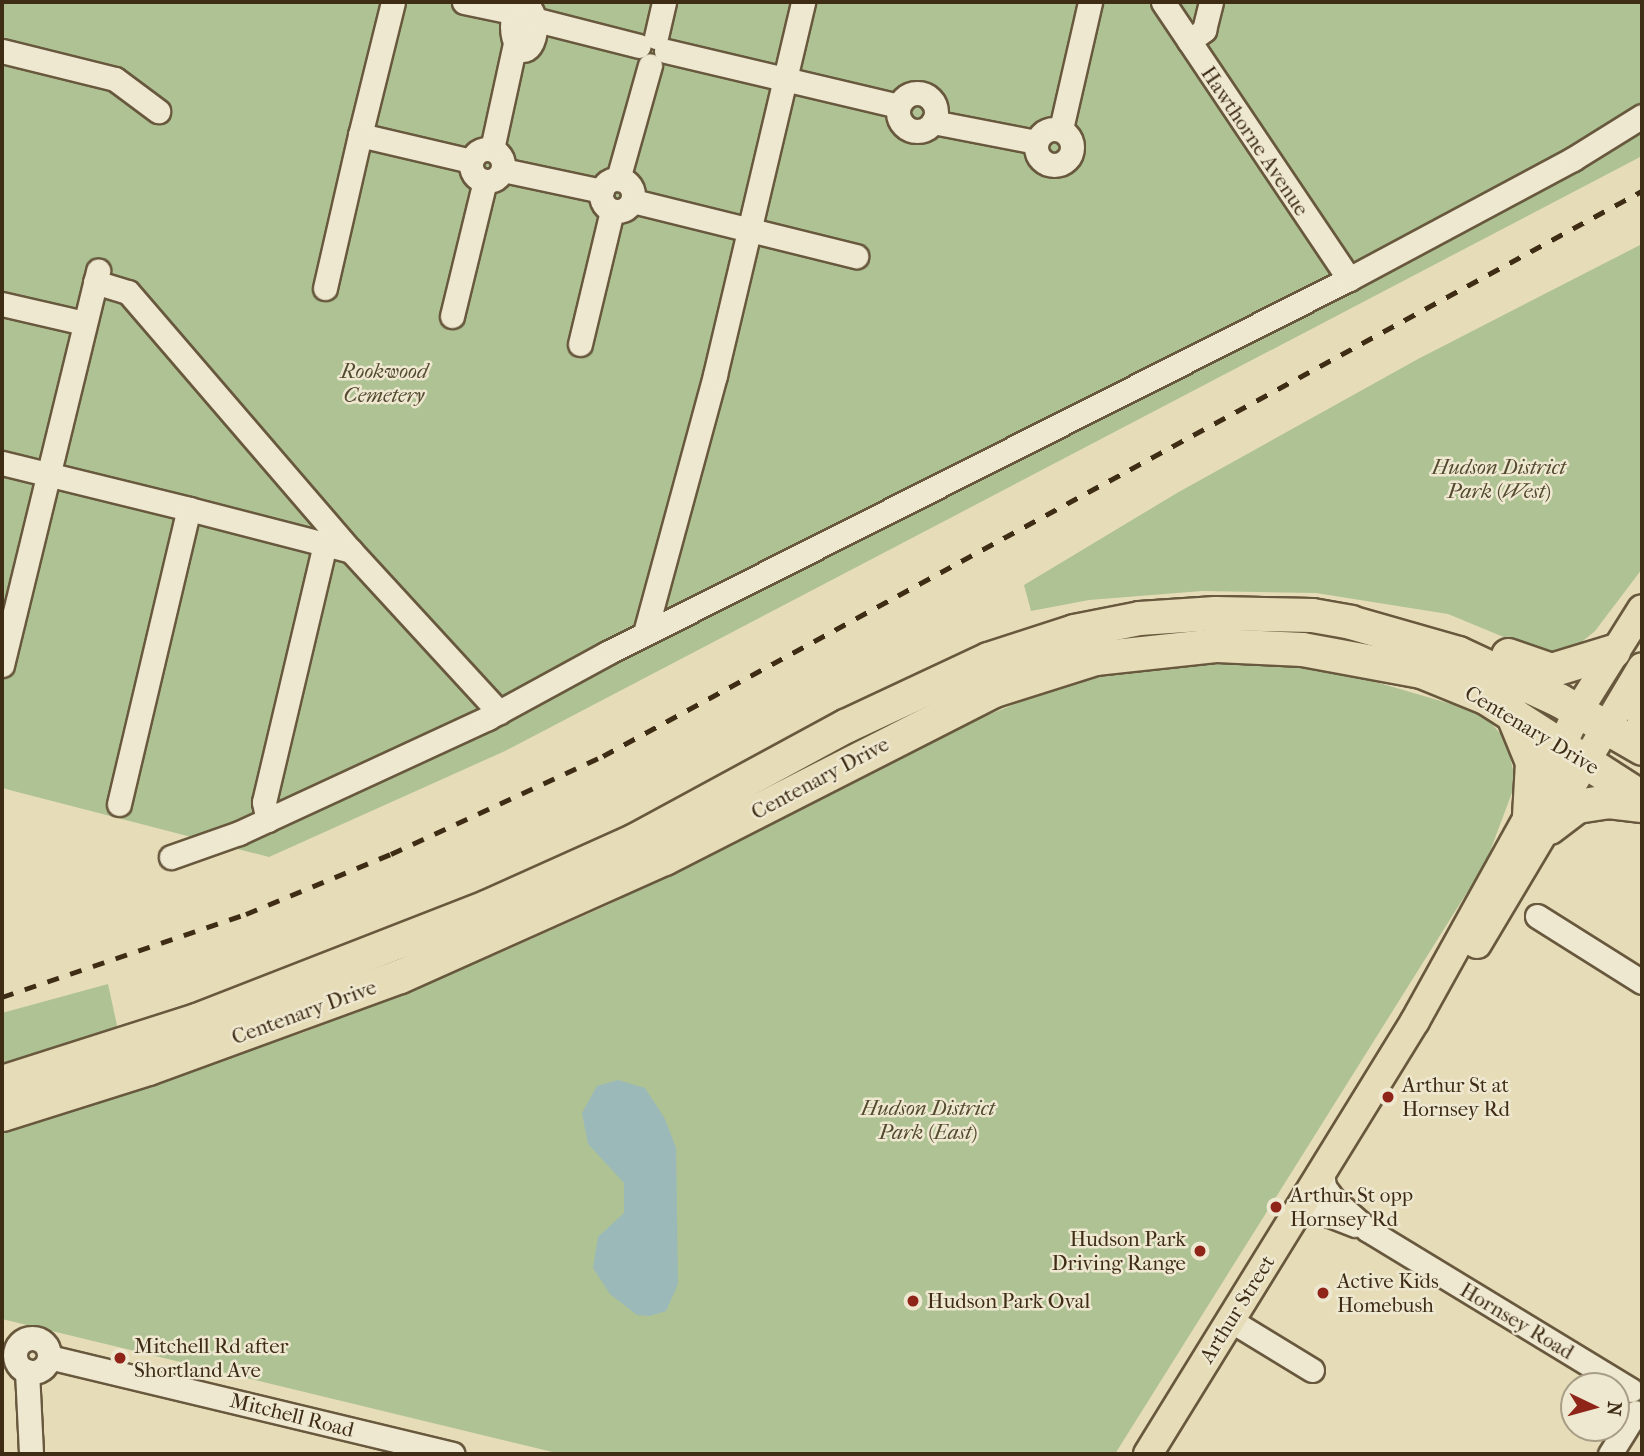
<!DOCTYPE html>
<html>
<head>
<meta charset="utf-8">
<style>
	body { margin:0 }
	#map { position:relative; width:1644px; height:1456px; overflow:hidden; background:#e6dcb8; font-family:"IM FELL French Canon",serif }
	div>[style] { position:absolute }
	.green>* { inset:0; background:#aec294 }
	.water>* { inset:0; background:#9cb9ba }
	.roads { filter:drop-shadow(2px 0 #68583d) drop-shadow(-2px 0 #68583d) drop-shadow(0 2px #68583d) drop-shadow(0 -2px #68583d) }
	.minor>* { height:23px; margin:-11.5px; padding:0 11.5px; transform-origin:11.5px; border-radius:11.5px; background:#efe8d1 }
	.minor>.ring { margin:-11.5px; padding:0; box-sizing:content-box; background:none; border:23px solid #efe8d1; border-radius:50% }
	.major>* { height:28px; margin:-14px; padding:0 14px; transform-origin:14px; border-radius:14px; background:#e6dcb8 }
	.highway>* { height:33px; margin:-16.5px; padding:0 16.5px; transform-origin:16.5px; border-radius:16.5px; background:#e6dcb8 }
	.rail>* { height:5px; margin-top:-2.5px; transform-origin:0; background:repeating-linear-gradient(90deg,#3e2c14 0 12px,transparent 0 24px) }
	.dots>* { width:19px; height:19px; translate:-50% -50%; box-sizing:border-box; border:4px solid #efe8d1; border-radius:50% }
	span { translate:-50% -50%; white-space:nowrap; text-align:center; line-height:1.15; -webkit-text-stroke:5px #efe8d1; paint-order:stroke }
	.street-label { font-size:21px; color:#3e2c14 }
	.park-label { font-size:21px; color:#544a2e; font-style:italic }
	.poi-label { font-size:21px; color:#3e2c14 }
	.left { translate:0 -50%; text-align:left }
	.right { translate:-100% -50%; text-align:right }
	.frame { position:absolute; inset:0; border:4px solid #3e2c14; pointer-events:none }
	.north { position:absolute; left:1560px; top:1372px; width:70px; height:70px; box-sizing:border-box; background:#efe8d1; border:2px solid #a89d85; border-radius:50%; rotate:95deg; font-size:19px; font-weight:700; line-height:28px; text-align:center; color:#3e2c14 }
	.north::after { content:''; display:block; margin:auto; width:24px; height:32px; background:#8f2418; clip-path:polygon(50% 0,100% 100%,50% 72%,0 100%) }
</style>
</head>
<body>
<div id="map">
	<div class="green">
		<i style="clip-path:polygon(2px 2px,1642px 2px,1642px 156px,505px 751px,269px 857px,2px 788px)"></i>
		<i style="clip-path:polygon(1642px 244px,1642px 569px,1595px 631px,1568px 653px,1535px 650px,1448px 614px,1316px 593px,1202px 591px,1089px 600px,1031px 611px,1024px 585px,1177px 493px,1418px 359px)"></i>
		<i style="clip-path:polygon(1202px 659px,1321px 666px,1482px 713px,1506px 740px,1516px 782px,1486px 862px,1115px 1454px,561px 1454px,2px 1319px,2px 1129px,305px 1032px,495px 955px,608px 905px,966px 724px,1054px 688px,1157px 663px)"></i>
		<i style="clip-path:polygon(108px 984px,118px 1030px,2px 1067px,2px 1013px)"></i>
	</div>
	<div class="water">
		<i style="clip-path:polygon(618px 1080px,645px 1088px,665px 1119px,676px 1148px,678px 1284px,666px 1311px,649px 1316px,637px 1315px,610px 1294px,593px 1268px,598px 1237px,624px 1213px,624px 1183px,588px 1144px,582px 1113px,597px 1086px)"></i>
	</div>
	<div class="roads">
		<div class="minor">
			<i style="left:393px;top:2px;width:137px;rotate:103.9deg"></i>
			<i style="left:360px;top:135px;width:114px;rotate:13.2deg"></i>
			<i style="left:464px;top:2px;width:49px;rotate:11.8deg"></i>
			<i style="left:1163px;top:2px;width:334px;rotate:56.1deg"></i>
			<i class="ring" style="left:512px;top:4px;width:-1px;height:-1px"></i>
			<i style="left:533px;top:19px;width:109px;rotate:14.3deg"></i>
			<i style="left:656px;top:37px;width:36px;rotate:-77deg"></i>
			<i style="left:1189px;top:41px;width:19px;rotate:-36deg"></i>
			<i style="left:1204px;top:30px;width:29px;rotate:-76deg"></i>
			<i style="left:2px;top:51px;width:116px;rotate:13.9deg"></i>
			<i style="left:115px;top:79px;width:54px;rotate:36.7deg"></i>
			<i style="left:666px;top:51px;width:239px;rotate:13.3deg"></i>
			<i class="ring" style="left:898px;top:93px;width:15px;height:15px"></i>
			<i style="left:933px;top:122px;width:105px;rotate:11deg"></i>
			<i class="ring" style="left:1036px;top:129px;width:13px;height:13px"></i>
			<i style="left:1061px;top:129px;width:130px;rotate:-77.1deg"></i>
			<i class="ring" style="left:471px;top:149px;width:9px;height:9px"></i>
			<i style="left:492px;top:149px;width:127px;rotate:-77.7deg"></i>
			<i style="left:503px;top:170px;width:101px;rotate:12deg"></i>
			<i class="ring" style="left:601px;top:179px;width:9px;height:9px"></i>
			<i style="left:618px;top:179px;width:118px;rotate:-74.3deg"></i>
			<i style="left:633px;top:201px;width:230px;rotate:13.9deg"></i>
			<i style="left:95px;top:282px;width:34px;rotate:17deg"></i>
			<i style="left:128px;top:292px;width:342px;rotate:49.3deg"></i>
			<i style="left:325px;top:288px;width:157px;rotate:-77.1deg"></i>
			<i style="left:2px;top:304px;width:84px;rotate:13deg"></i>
			<i style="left:452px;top:316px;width:139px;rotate:-76.3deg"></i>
			<i style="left:580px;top:344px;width:137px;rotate:-76.5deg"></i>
			<i style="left:2px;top:463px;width:193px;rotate:13.8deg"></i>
			<i style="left:645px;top:633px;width:267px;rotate:-74.8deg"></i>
			<i style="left:715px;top:375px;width:383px;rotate:-76.7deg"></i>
			<i style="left:2px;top:665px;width:406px;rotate:-76.3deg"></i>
			<i style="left:119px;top:804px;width:303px;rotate:-76.7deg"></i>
			<i style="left:189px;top:509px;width:167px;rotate:14.5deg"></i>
			<i style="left:351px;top:551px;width:219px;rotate:47.4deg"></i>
			<i style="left:268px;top:820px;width:18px;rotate:-103deg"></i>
			<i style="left:264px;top:802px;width:265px;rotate:-76.7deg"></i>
			<i style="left:171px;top:857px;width:72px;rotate:-19.4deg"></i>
			<i style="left:239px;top:833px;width:274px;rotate:-24.8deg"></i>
			<i style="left:488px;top:718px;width:136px;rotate:-28.6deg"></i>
			<i style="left:607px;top:653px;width:831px;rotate:-26.75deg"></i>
			<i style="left:1349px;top:279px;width:254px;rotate:-28.2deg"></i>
			<i style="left:1573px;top:159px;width:81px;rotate:-31.9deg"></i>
			<i style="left:1537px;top:916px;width:124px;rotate:32.2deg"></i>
			<i style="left:1322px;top:1172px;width:15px;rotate:82deg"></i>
			<i style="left:1324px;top:1187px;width:15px;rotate:53deg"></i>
			<i style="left:1333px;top:1199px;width:47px;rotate:41.5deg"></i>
			<i style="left:1368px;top:1230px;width:308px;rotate:31.3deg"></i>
			<i style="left:1297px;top:1213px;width:27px"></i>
			<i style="left:1324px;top:1213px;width:33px;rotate:21deg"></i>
			<i style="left:1230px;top:1320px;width:96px;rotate:31.4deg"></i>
			<i class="ring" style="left:15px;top:1338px;width:11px;height:11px"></i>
			<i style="left:49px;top:1357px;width:415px;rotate:13.5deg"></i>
			<i style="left:27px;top:1371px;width:83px;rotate:87.2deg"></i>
			<i style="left:1610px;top:1454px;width:49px;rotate:-58.2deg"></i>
		</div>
		<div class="major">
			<i style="left:1477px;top:944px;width:322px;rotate:-59.2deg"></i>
			<i style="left:1148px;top:1454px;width:509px;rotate:-58.34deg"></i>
			<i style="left:1415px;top:1021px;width:235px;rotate:-61deg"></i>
			<i style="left:1529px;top:815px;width:115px;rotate:-64.8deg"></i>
			<i style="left:1578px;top:711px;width:120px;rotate:-57.9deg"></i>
		</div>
		<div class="highway">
			<i style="left:1508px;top:655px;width:46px;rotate:19.2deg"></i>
			<i style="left:1551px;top:670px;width:65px;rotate:-17deg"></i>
			<i style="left:1642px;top:696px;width:17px;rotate:90deg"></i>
			<i style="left:1512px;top:713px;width:53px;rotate:67.8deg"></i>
			<i style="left:1532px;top:762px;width:53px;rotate:93.2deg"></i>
			<i style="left:1549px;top:827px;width:35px;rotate:-37deg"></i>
			<i style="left:1577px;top:806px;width:31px;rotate:-9deg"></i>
			<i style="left:1608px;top:801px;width:34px;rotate:7deg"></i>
			<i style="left:2px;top:1082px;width:204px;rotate:-17.7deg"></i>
			<i style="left:196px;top:1020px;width:313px;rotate:-21.3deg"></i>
			<i style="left:488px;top:906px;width:161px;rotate:-24.2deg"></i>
			<i style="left:635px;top:840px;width:239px;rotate:-28.5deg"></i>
			<i style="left:845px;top:726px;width:158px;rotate:-25.1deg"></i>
			<i style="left:988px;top:659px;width:90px;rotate:-18deg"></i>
			<i style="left:1074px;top:631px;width:66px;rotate:-11.3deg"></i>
			<i style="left:1139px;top:618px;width:76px;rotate:-3.8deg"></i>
			<i style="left:1215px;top:613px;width:97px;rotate:1.2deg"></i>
			<i style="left:1312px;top:615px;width:39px;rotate:10deg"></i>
			<i style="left:1350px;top:622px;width:112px;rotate:16deg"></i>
			<i style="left:1458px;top:653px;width:111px;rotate:25deg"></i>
			<i style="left:1559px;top:700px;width:96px;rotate:30deg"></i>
			<i style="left:2px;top:1114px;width:153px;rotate:-17.5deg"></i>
			<i style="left:148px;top:1068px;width:268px;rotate:-20.1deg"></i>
			<i style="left:400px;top:976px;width:289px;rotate:-24.1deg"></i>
			<i style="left:664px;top:858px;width:370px;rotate:-27deg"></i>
			<i style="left:994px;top:690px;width:106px;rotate:-17.6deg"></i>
			<i style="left:1095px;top:658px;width:123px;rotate:-6.1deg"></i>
			<i style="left:1217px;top:645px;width:85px;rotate:2.7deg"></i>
			<i style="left:1302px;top:649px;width:121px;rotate:10.5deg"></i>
			<i style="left:1421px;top:671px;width:71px;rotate:22.2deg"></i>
			<i style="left:1487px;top:698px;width:184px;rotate:32.8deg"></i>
		</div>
	</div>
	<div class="rail">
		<i style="left:2px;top:997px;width:258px;rotate:-18.8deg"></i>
		<i style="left:246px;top:914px;width:157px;rotate:-22.5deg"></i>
		<i style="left:391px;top:854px;width:234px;rotate:-24.8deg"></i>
		<i style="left:603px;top:756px;width:1183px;rotate:-28.54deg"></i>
	</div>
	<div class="dots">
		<i style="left:1388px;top:1097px;background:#8f2418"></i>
		<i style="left:1276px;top:1207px;background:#8f2418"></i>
		<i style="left:1200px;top:1251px;background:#8f2418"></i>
		<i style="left:1323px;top:1293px;background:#8f2418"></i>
		<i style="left:913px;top:1301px;background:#8f2418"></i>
		<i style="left:120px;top:1358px;background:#8f2418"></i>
	</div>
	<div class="street-label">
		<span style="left:1255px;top:141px;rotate:56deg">Hawthorne Avenue</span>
		<span style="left:1532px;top:730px;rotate:31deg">Centenary Drive</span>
		<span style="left:820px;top:778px;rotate:-28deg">Centenary Drive</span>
		<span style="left:304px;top:1012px;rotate:-20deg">Centenary Drive</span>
		<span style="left:1237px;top:1309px;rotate:-58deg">Arthur Street</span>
		<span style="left:1517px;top:1321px;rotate:31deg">Hornsey Road</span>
		<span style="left:292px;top:1415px;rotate:14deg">Mitchell Road</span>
	</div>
	<div class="park-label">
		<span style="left:384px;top:383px">Rookwood<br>Cemetery</span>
		<span style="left:1499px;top:479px">Hudson District<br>Park (West)</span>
		<span style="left:928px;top:1120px">Hudson District<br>Park (East)</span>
	</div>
	<div class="poi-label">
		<span class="left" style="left:1402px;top:1097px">Arthur St at<br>Hornsey Rd</span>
		<span class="left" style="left:1290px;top:1207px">Arthur St opp<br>Hornsey Rd</span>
		<span class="right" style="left:1186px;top:1251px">Hudson Park<br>Driving Range</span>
		<span class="left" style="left:1337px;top:1293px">Active Kids<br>Homebush</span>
		<span class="left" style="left:927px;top:1301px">Hudson Park Oval</span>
		<span class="left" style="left:134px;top:1358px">Mitchell Rd after<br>Shortland Ave</span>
	</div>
	<div class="frame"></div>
	<div class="north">N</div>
</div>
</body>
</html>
